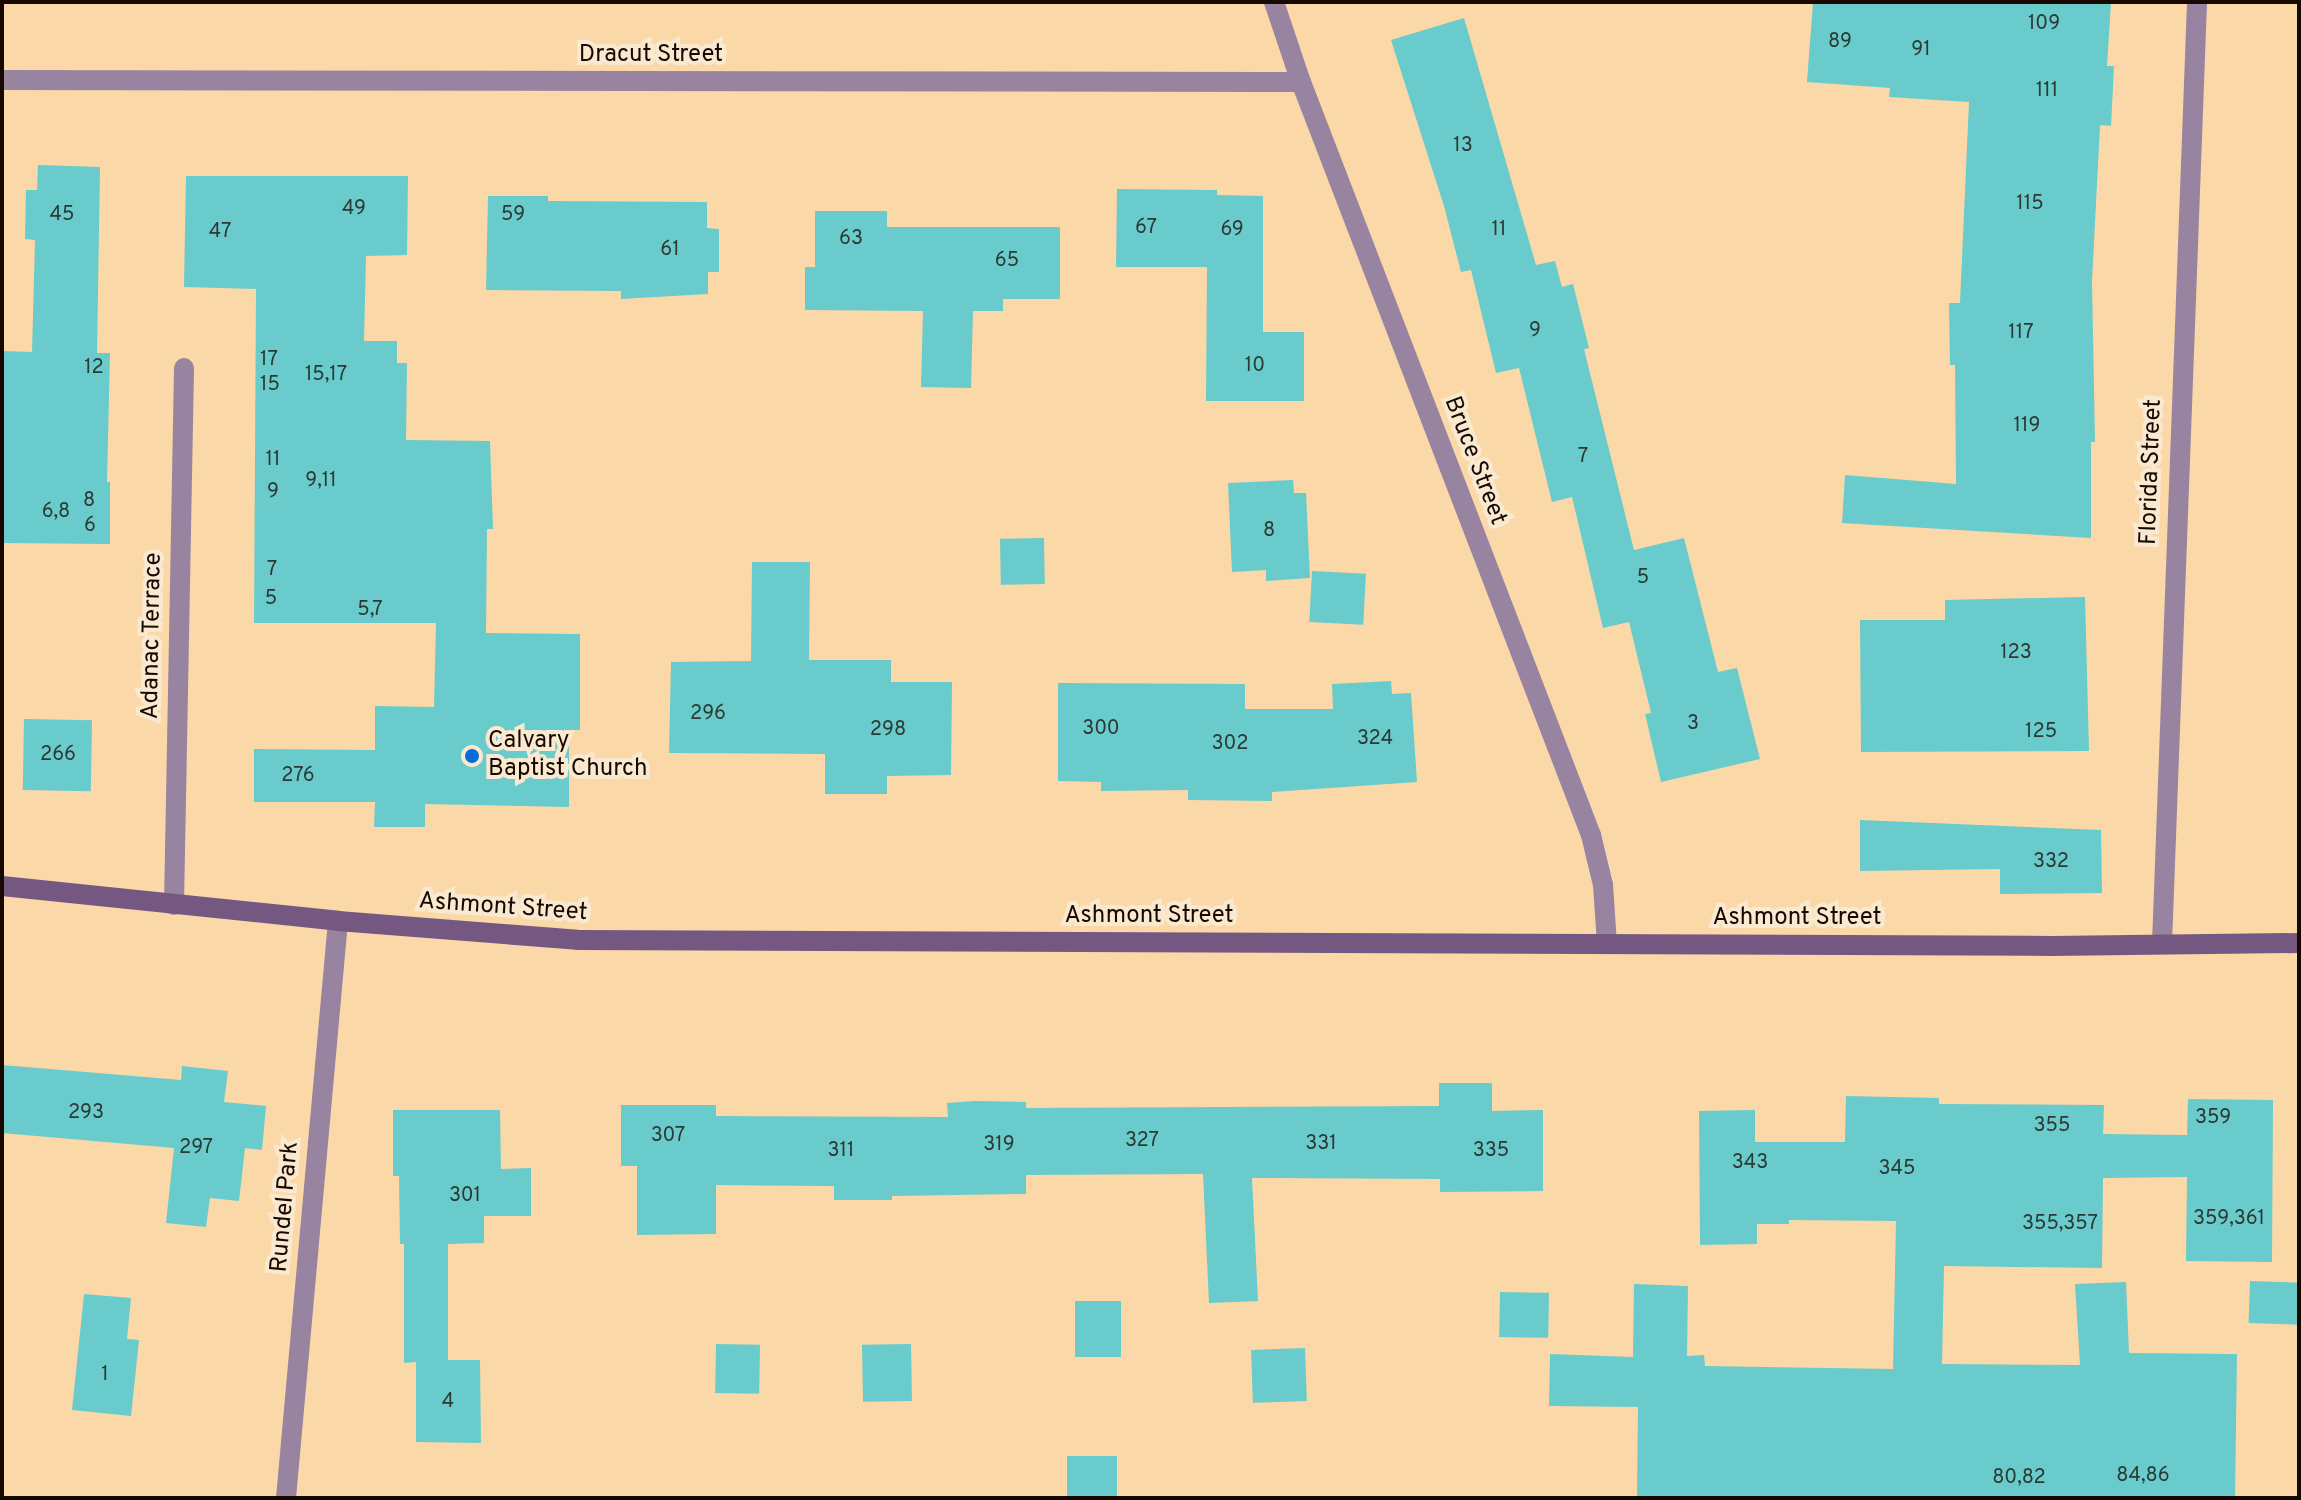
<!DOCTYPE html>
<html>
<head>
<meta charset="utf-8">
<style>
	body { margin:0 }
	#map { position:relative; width:2301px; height:1500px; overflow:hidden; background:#fbd8a8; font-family:Overpass,sans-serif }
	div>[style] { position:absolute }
	.building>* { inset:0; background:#69cbcb; transform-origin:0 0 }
	.street>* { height:20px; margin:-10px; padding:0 10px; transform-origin:10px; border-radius:10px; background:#9883a1 }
	.secondary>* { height:20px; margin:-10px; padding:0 10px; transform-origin:10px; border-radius:10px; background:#755882 }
	.dots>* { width:22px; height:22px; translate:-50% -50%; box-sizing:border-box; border:4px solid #fae9d1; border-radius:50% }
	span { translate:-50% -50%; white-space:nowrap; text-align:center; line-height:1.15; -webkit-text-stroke:8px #fae9d1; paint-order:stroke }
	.number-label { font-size:20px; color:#2c3a33 }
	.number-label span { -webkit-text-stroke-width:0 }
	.street-label { font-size:24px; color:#170900 }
	.poi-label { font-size:24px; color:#170900 }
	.left { translate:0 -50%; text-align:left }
	.frame { position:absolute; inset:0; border:4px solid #170900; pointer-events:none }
</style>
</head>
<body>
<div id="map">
	<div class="building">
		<i style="clip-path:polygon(1813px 2px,2111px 2px,2107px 66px,2114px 66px,2111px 126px,2100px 125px,2092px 281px,2095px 442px,2091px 442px,2091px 538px,1842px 523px,1845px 475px,1956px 484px,1955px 365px,1950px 365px,1949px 303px,1960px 303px,1969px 102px,1889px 97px,1890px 88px,1807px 82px)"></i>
		<i style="clip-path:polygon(1464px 18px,1536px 265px,1555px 261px,1562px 287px,1573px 284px,1589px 348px,1584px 349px,1634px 550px,1684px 538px,1718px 672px,1737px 668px,1760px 759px,1661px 782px,1645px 714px,1651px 713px,1629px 622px,1603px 628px,1572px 497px,1552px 502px,1519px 368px,1496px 373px,1471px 270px,1461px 272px,1444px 206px,1391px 40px)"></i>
		<i style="clip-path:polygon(38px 165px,100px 167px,97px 353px,110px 353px,107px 482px,110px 482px,110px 544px,2px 543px,2px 351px,32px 352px,35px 240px,25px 239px,26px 190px,37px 190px)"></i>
		<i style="clip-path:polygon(186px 176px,408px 176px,407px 255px,366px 256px,364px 341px,397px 341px,397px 363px,407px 363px,406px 440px,490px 441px,493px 529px,487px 529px,486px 633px,580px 634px,580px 730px,569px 730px,569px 807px,425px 804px,425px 827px,374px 827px,375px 802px,254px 802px,254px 749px,375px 750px,375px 706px,434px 707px,436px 623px,254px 623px,256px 289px,184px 287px)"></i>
		<i style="clip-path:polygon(1117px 189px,1217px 190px,1217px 195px,1263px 196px,1263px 332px,1304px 332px,1304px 401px,1206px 401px,1207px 267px,1116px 267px)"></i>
		<i style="clip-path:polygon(488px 196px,548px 196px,548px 201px,707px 202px,707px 228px,719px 229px,719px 272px,708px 272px,708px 294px,621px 299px,621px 291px,486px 290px)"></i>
		<i style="clip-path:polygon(815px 211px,887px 211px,887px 227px,1060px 227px,1060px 299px,1003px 299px,1003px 311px,973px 311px,971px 388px,921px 387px,923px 311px,805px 310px,805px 267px,815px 267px)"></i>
		<i style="clip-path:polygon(1293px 480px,1294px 493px,1306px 493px,1310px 578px,1266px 581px,1266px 570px,1232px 572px,1228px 483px)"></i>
		<i style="left:1044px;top:538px;width:46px;height:44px;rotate:89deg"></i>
		<i style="clip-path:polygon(752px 562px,810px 562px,809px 660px,891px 660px,891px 682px,952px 682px,951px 775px,887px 776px,887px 794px,825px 794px,825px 754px,669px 753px,671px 662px,751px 661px)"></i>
		<i style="left:1312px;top:571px;width:54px;height:51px;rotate:3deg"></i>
		<i style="clip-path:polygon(2085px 597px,2089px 751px,1861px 752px,1860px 620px,1945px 620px,1945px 600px)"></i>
		<i style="clip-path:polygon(1391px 681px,1392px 694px,1411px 693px,1417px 782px,1272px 792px,1272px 801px,1188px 800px,1188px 790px,1101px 791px,1101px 782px,1058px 781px,1058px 683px,1245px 684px,1245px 709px,1333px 709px,1332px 684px)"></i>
		<i style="left:24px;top:719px;width:68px;height:71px;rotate:1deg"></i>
		<i style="clip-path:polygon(1860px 820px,2101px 830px,2102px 893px,2000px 894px,2000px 869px,1860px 871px)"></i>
		<i style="clip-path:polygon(2px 1065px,181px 1080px,182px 1066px,228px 1071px,224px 1102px,266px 1106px,262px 1150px,245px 1148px,239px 1201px,210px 1198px,206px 1227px,166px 1223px,174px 1148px,2px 1133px)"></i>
		<i style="clip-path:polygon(1439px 1083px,1492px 1083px,1492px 1111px,1543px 1110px,1543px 1191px,1440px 1192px,1440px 1179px,1252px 1178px,1258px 1301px,1209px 1303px,1203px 1174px,1026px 1175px,1026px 1194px,892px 1196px,892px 1200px,834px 1200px,834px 1186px,716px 1185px,716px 1234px,637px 1235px,637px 1166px,621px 1166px,621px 1105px,716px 1105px,716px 1116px,948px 1117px,947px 1103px,975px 1101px,1026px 1102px,1026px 1108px,1439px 1106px)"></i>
		<i style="clip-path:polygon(1846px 1096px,1939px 1098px,1939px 1104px,2104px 1105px,2103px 1134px,2187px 1135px,2188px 1099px,2273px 1100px,2272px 1262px,2186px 1261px,2187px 1177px,2103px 1178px,2102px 1268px,1944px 1266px,1942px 1364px,2080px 1365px,2075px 1284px,2126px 1282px,2129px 1353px,2237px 1354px,2235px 1498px,1637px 1498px,1638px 1407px,1549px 1406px,1550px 1354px,1633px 1357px,1634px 1284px,1688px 1286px,1687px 1356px,1704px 1355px,1705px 1366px,1893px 1369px,1896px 1221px,1789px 1220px,1789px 1224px,1757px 1224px,1757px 1244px,1700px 1245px,1699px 1111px,1755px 1110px,1755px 1142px,1845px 1142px)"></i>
		<i style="clip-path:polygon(393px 1110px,500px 1110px,501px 1169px,531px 1168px,531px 1216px,484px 1216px,484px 1243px,448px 1244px,448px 1360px,480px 1360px,481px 1443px,416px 1442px,416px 1362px,404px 1363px,404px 1244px,400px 1244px,399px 1176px,393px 1176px)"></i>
		<i style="left:2250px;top:1281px;width:49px;height:42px;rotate:2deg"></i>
		<i style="left:1500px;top:1292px;width:49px;height:45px;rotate:1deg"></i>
		<i style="clip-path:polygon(84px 1294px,131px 1298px,127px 1339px,139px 1340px,131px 1416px,72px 1410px)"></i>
		<i style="left:1121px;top:1301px;width:56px;height:46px;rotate:90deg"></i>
		<i style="left:716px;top:1344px;width:44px;height:49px;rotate:1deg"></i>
		<i style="left:911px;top:1344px;width:57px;height:49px;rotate:89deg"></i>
		<i style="left:1305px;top:1348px;width:53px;height:54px;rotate:88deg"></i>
		<i style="left:1117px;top:1456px;width:42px;height:50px;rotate:90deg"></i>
	</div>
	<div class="street">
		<i style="left:1274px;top:2px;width:84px;rotate:71.4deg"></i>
		<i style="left:1301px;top:82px;width:807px;rotate:68.94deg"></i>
		<i style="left:1591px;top:835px;width:51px;rotate:76.5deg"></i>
		<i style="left:1603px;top:885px;width:59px;rotate:86.1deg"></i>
		<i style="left:2px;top:80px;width:1299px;rotate:0.09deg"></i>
		<i style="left:174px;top:905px;width:537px;rotate:-88.93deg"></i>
		<i style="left:2162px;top:944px;width:943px;rotate:-87.87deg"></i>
		<i style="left:286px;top:1498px;width:579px;rotate:-84.85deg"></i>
	</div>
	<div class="secondary">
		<i style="left:2px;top:886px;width:338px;rotate:5.9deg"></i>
		<i style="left:338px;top:921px;width:240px;rotate:4.5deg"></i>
		<i style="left:577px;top:940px;width:1474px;rotate:0.23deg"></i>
		<i style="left:2051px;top:946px;width:248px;rotate:-0.7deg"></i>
	</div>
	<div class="dots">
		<i style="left:472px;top:756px;background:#036dd5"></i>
	</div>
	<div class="number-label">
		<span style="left:2044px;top:24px">109</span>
		<span style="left:1840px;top:42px">89</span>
		<span style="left:1921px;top:50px">91</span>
		<span style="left:2047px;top:91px">111</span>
		<span style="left:1463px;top:146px">13</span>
		<span style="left:2030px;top:204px">115</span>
		<span style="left:354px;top:209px">49</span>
		<span style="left:62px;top:215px">45</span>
		<span style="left:513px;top:215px">59</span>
		<span style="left:1146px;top:228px">67</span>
		<span style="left:1232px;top:230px">69</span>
		<span style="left:1499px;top:230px">11</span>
		<span style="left:220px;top:232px">47</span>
		<span style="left:851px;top:239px">63</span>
		<span style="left:670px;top:250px">61</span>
		<span style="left:1007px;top:261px">65</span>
		<span style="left:1535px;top:331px">9</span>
		<span style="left:2021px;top:333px">117</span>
		<span style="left:269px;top:360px">17</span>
		<span style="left:1255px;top:366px">10</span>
		<span style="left:94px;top:368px">12</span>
		<span style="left:326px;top:375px">15,17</span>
		<span style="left:270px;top:385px">15</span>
		<span style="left:2027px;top:426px">119</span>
		<span style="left:1583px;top:457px">7</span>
		<span style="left:273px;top:460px">11</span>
		<span style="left:321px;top:481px">9,11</span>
		<span style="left:273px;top:492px">9</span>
		<span style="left:89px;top:501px">8</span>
		<span style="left:56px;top:512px">6,8</span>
		<span style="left:90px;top:526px">6</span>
		<span style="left:1269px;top:531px">8</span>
		<span style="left:272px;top:570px">7</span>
		<span style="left:1643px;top:578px">5</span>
		<span style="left:271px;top:599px">5</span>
		<span style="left:370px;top:610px">5,7</span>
		<span style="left:2016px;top:653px">123</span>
		<span style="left:708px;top:714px">296</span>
		<span style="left:1693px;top:724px">3</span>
		<span style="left:1101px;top:729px">300</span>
		<span style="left:888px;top:730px">298</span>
		<span style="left:2041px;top:732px">125</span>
		<span style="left:1375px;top:739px">324</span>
		<span style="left:1230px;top:744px">302</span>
		<span style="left:58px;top:755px">266</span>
		<span style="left:298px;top:776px">276</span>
		<span style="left:2051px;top:862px">332</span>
		<span style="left:86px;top:1113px">293</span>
		<span style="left:2213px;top:1118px">359</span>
		<span style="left:2052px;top:1126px">355</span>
		<span style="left:668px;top:1136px">307</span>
		<span style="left:1142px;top:1141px">327</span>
		<span style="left:1321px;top:1144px">331</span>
		<span style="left:999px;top:1145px">319</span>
		<span style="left:196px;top:1148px">297</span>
		<span style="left:841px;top:1151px">311</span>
		<span style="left:1491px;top:1151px">335</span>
		<span style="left:1750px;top:1163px">343</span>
		<span style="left:1897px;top:1169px">345</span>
		<span style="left:465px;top:1196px">301</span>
		<span style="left:2229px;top:1219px">359,361</span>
		<span style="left:2060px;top:1224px">355,357</span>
		<span style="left:105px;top:1375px">1</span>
		<span style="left:448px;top:1402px">4</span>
		<span style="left:2143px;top:1476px">84,86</span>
		<span style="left:2019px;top:1478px">80,82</span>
	</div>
	<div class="street-label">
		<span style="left:651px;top:56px">Dracut Street</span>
		<span style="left:1474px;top:461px;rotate:69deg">Bruce Street</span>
		<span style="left:2152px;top:472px;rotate:-88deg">Florida Street</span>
		<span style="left:153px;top:636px;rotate:-89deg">Adanac Terrace</span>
		<span style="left:503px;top:908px;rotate:4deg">Ashmont Street</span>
		<span style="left:1149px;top:917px">Ashmont Street</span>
		<span style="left:1797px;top:919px">Ashmont Street</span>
		<span style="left:286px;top:1207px;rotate:-85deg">Rundel Park</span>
	</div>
	<div class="poi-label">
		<span class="left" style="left:488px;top:756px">Calvary<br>Baptist Church</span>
	</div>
	<div class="frame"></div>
</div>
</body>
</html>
